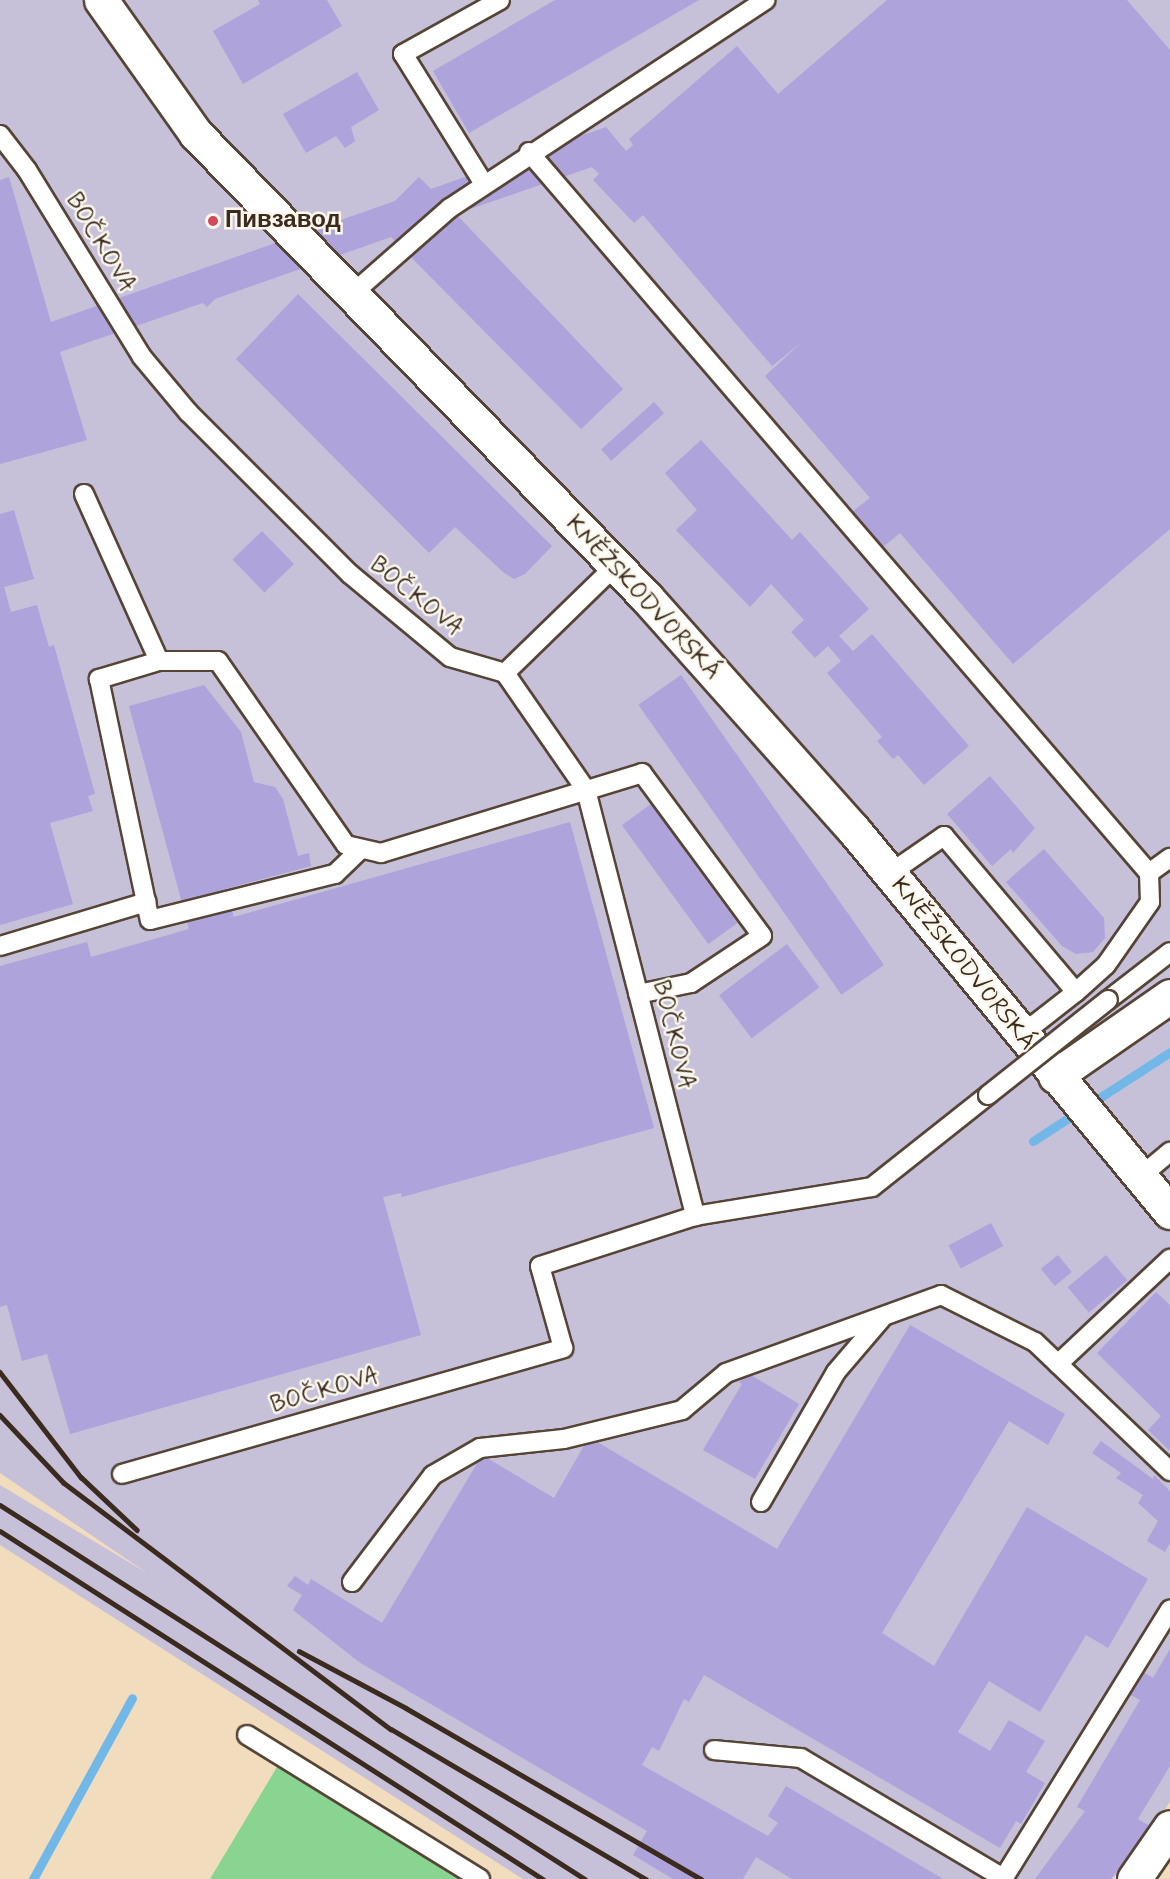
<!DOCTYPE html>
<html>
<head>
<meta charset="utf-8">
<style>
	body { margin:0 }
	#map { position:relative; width:1170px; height:1879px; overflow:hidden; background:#f1ddbe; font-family:Mynerve,sans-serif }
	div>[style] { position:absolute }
	.industrial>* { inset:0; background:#c6c0d9 }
	.green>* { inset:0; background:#89d491 }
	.stream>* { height:9px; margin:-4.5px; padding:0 4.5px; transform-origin:4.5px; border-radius:4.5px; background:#71b8e9 }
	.building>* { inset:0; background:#aea3da; transform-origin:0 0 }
	.roads { filter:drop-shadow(2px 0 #564536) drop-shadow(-2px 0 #564536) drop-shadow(0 2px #564536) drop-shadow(0 -2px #564536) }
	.service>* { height:18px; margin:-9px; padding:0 9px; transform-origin:9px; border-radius:9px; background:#fff }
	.minor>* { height:33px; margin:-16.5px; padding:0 16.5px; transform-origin:16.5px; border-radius:16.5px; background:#fff }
	.tertiary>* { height:33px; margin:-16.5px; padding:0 16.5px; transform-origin:16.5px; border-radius:16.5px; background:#fff }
	.rail>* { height:4.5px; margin:-2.25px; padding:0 2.25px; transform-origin:2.25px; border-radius:2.25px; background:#3b2a1e }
	.bridges { filter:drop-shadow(2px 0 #564536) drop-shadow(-2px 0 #564536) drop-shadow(0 2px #564536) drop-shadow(0 -2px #564536) }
	.service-bridge>* { height:18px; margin:-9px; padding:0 9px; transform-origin:9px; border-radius:9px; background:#fff }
	.dots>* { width:16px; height:16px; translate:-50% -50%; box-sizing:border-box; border:3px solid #fbf7ec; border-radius:50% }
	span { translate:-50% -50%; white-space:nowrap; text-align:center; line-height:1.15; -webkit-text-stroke:5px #fbf7ec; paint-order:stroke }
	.poi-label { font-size:24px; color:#3b2a1e; font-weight:700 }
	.left { translate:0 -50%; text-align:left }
	.street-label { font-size:24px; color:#3b2a1e }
</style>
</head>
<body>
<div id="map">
	<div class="industrial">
		<i style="clip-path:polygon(0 0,1170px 0,1170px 1802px,1113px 1879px,523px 1879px,0 1545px,0 1485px,147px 1573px,0 1473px)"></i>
	</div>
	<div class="green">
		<i style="clip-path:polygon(280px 1762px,465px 1879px,210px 1879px)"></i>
	</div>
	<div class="stream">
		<i style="left:1033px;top:1141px;width:163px;rotate:-33deg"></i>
		<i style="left:33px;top:1879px;width:206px;rotate:-61.3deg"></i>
	</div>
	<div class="building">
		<i style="clip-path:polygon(258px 0,327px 0,342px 26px,243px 84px,213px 31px,260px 4px)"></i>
		<i style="clip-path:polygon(555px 0,699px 0,469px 133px,433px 71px)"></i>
		<i style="clip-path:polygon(887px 0,1127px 0,1170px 50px,1170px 529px,1013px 664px,900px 533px,883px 547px,853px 511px,870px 498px,765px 376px,801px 343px,772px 366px,643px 215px,634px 223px,593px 180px,599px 174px,592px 167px,456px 214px,623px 389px,581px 429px,391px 237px,215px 299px,207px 307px,203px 303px,60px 352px,87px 440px,0 464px,0 180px,9px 177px,51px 322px,395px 201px,419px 177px,431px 189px,606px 127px,626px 151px,633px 145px,629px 139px,737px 46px,778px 94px)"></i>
		<i style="clip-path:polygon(357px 72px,379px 110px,351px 127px,355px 141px,345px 148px,336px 136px,306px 153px,283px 114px)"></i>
		<i style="clip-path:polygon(298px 294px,552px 546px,525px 574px,514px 579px,503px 572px,455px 527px,429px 553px,236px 359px)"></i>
		<i style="left:654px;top:402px;width:15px;height:71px;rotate:48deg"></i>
		<i style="clip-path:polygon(701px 440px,792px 540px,800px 532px,869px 609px,839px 636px,853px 651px,872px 634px,969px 746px,924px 785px,898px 755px,893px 759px,877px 741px,882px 737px,827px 673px,841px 661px,828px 646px,815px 658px,791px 632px,804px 620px,771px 584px,750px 607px,676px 530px,697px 510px,665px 473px)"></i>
		<i style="clip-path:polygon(14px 510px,34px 579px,4px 587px,11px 612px,37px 605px,49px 647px,54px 645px,95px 794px,88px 796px,93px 811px,50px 823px,73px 904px,0 925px,0 514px)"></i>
		<i style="left:262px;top:531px;width:46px;height:41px;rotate:46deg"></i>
		<i style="left:681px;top:675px;width:354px;height:52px;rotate:55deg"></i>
		<i style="clip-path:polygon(204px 685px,241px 732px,254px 782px,275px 787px,283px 799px,298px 856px,309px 853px,311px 866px,225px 889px,234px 917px,570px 822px,654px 1128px,402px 1197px,401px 1193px,383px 1197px,421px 1335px,70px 1434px,47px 1354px,22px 1361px,7px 1305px,0 1307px,0 966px,87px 942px,91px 957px,189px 929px,129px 706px)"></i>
		<i style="clip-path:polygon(990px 776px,1035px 828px,1013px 853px,1011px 849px,992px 866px,947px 814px)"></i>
		<i style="left:651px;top:804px;width:147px;height:36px;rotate:54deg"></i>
		<i style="clip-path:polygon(1044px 849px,1104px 918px,1105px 938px,1093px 952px,1076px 954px,1062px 946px,1006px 882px)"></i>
		<i style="left:787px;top:944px;width:54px;height:85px;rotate:53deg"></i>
		<i style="left:991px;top:1223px;width:26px;height:48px;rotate:62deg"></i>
		<i style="left:1058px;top:1255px;width:22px;height:22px;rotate:51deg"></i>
		<i style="left:1106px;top:1255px;width:33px;height:50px;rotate:50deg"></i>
		<i style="clip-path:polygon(1156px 1292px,1170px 1305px,1170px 1451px,1148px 1430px,1161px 1416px,1097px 1353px)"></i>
		<i style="clip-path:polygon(910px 1325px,1065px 1414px,1048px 1445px,1009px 1421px,882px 1633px,934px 1666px,1027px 1507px,1148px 1579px,1108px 1648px,1086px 1635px,1040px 1712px,989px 1681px,958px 1732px,990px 1751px,1009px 1720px,1045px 1741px,1026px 1772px,1045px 1783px,1021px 1824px,1016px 1821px,1000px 1848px,704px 1675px,689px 1702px,684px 1699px,659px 1751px,652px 1747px,642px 1765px,768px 1836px,778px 1823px,768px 1816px,786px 1786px,943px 1879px,792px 1879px,756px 1857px,743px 1879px,673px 1879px,633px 1855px,647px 1831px,359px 1662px,293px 1610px,302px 1595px,287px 1586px,295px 1576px,308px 1585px,311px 1579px,382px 1623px,482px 1455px,554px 1498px,589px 1437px,777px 1549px)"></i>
		<i style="clip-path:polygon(749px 1374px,799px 1404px,755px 1479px,703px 1450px,742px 1384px,739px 1382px)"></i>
		<i style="clip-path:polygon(1101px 1441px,1153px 1479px,1154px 1475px,1170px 1491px,1170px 1543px,1165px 1552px,1147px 1541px,1158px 1521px,1138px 1503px,1143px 1495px,1116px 1478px,1121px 1473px,1092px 1453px)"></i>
		<i style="clip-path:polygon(1170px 1649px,1170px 1766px,1138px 1819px,1150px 1826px,1111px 1879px,1035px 1879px,1085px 1811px,1077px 1807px,1140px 1700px,1127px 1693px,1140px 1670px,1153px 1678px)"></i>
	</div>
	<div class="roads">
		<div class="service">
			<i style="left:0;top:135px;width:44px;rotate:52.4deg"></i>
			<i style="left:27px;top:170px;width:220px;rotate:58.4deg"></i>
			<i style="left:142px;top:357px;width:72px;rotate:50.1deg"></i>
			<i style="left:188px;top:412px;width:229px;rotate:45deg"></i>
			<i style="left:350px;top:574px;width:130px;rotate:39.7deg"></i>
			<i style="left:450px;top:657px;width:57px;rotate:16.2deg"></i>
			<i style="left:505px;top:673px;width:142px;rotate:55.3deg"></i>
			<i style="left:586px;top:790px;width:440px;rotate:75.6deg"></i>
			<i style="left:529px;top:152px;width:951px;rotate:49.31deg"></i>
			<i style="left:484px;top:184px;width:153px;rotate:-121.9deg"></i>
			<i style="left:403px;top:54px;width:111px;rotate:-29.1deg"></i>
			<i style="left:352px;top:294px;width:130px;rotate:-41.3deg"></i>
			<i style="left:450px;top:208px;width:378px;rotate:-33.4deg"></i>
			<i style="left:84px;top:494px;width:183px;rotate:65.8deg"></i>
			<i style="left:159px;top:661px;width:59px"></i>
			<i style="left:218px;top:661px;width:224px;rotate:55.2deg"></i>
			<i style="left:346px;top:845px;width:36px;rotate:13deg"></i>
			<i style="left:381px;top:853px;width:273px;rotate:-17deg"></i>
			<i style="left:642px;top:773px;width:202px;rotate:53.6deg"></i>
			<i style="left:762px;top:936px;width:85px;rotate:146.5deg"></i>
			<i style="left:691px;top:983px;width:54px;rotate:168.3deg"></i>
			<i style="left:159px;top:661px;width:63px;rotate:163.3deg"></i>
			<i style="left:99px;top:679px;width:246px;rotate:78.1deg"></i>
			<i style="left:150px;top:920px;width:191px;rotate:-14deg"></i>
			<i style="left:335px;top:874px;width:36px;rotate:-44deg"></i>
			<i style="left:505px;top:673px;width:153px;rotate:-44.2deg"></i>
			<i style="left:889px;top:874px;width:67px;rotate:-34.6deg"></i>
			<i style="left:944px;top:836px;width:204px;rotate:49.8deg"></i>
			<i style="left:1076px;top:992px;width:70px;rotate:142deg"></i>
			<i style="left:0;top:946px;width:153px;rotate:-16.7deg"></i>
			<i style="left:1076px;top:992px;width:40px;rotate:-42deg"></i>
			<i style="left:1106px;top:965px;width:77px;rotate:-55.1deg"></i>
			<i style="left:1150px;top:902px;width:29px;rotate:-92deg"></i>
			<i style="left:1149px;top:873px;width:26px;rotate:-36deg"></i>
			<i style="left:1108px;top:1000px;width:78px;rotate:-37.7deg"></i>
			<i style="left:1141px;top:1176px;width:38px;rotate:-40deg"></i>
			<i style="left:1058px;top:1364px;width:154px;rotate:-43.2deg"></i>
			<i style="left:122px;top:1474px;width:459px;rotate:-15.9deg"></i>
			<i style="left:563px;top:1348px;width:85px;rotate:-105.7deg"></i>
			<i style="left:540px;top:1266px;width:163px;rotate:-17.9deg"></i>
			<i style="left:695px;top:1216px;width:179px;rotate:-9.3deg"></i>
			<i style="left:872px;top:1187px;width:148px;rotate:-38.4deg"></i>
			<i style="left:761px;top:1502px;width:150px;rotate:-60deg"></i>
			<i style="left:836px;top:1372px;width:72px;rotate:-49.5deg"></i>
			<i style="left:352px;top:1582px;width:134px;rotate:-52.9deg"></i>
			<i style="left:433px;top:1475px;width:54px;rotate:-29.9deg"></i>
			<i style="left:480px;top:1448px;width:84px;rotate:-6.1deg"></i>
			<i style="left:564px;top:1439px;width:122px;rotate:-13.8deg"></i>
			<i style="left:682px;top:1410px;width:57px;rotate:-40.1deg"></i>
			<i style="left:726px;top:1373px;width:229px;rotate:-19.9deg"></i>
			<i style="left:941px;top:1295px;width:105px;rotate:26.6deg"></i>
			<i style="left:1035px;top:1342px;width:187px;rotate:43.7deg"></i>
			<i style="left:247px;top:1735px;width:274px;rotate:31.7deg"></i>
			<i style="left:714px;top:1750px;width:87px;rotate:5.3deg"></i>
			<i style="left:801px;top:1758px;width:235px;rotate:30.7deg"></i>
			<i style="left:1003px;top:1879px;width:317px;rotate:-58.2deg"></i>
		</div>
		<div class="minor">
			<i style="left:1055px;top:1076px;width:140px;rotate:-34.8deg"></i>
			<i style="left:1134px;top:1879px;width:63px;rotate:-55.3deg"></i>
		</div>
		<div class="tertiary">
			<i style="left:101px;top:0;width:164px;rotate:54.7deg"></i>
			<i style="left:196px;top:134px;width:647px;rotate:45.81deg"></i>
			<i style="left:647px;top:598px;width:310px;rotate:48.3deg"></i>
			<i style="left:853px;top:829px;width:497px;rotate:50.4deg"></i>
		</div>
	</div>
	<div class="rail">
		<i style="left:0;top:1372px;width:133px;rotate:52.4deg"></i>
		<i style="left:81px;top:1477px;width:77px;rotate:43.4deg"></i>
		<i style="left:0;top:1415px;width:93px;rotate:46.7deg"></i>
		<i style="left:64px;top:1483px;width:409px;rotate:37deg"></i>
		<i style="left:391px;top:1729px;width:296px;rotate:30.5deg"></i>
		<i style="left:0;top:1505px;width:694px;rotate:32.59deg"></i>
		<i style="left:0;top:1531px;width:645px;rotate:32.66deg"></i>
		<i style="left:299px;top:1651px;width:121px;rotate:28deg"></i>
		<i style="left:406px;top:1708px;width:341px;rotate:30.1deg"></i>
	</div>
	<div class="bridges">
		<div class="service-bridge">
			<i style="left:988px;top:1095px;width:153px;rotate:-38.4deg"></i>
		</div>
	</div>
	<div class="dots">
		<i style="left:213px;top:221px;background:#d1495b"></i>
	</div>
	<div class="poi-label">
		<span class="left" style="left:225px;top:221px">Пивзавод</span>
	</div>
	<div class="street-label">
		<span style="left:100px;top:243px;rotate:59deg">BOČKOVA</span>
		<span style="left:416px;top:597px;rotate:39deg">BOČKOVA</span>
		<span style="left:643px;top:598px;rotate:47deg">KNĚŽSKODVORSKÁ</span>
		<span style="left:963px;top:964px;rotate:51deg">KNĚŽSKODVORSKÁ</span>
		<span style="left:673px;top:1035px;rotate:76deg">BOČKOVA</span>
		<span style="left:325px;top:1391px;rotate:-16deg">BOČKOVA</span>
	</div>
</div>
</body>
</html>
